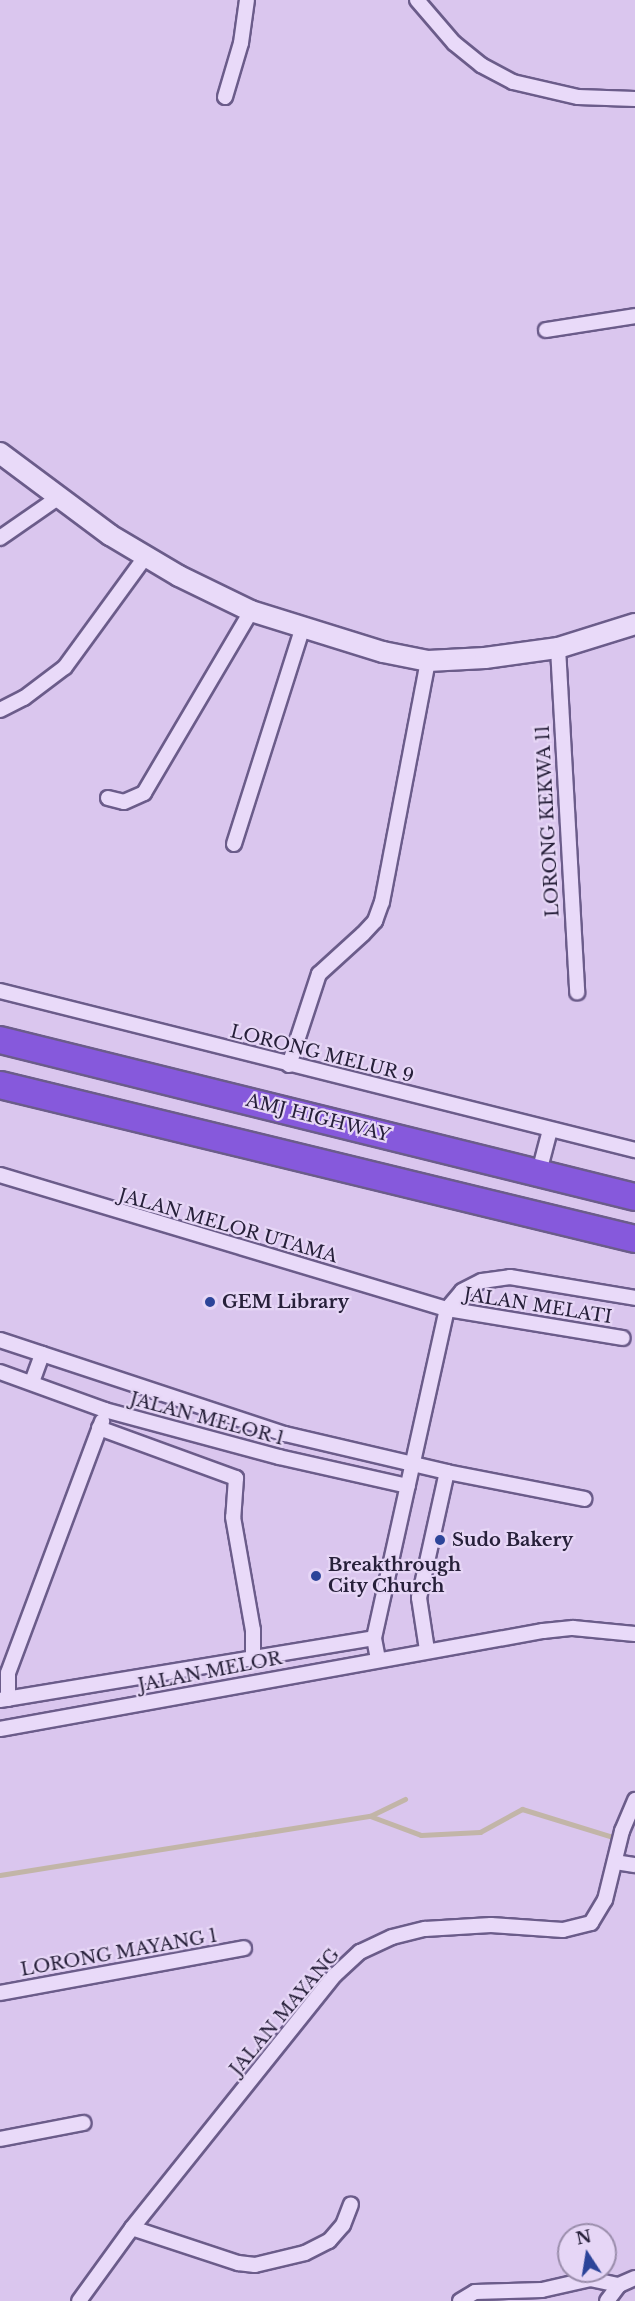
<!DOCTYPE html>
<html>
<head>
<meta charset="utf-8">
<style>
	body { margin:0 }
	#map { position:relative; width:635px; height:2301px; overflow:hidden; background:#dac6ee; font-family:"Libre Baskerville",serif }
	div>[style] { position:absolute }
	.stream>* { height:5px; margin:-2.5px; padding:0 2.5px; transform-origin:2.5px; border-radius:2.5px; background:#c2b5a8 }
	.roads { filter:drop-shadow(2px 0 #6b5c8a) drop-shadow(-2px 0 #6b5c8a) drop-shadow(0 2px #6b5c8a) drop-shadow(0 -2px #6b5c8a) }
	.street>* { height:14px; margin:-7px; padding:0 7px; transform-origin:7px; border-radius:7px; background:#e9daf9 }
	.secondary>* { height:20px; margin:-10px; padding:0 10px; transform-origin:10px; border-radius:10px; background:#e9daf9 }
	.highway>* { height:26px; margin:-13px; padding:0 13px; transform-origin:13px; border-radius:13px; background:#8659dc }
	.dots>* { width:16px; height:16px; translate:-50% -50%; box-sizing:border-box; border:3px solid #e6d6f6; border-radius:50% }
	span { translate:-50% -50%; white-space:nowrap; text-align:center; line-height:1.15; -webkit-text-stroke:4.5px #e6d6f6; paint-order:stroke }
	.street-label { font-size:18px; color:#27203a }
	.poi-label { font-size:18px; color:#27203a; font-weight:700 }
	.left { translate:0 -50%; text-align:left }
	.north { position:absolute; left:557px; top:2223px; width:60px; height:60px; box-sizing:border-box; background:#e6d6f6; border:2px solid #9a8dab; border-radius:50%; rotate:348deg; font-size:16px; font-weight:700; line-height:24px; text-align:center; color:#27203a }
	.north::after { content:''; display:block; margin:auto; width:21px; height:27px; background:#2c4499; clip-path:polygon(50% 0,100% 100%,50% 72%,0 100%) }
</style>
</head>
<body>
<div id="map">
	<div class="stream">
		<i style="left:370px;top:1816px;width:39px;rotate:-26deg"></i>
		<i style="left:0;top:1875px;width:375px;rotate:-9.1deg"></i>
		<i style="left:370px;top:1816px;width:54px;rotate:20.4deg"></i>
		<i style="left:421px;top:1835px;width:59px;rotate:-2.9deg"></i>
		<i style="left:480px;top:1832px;width:48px;rotate:-28.7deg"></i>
		<i style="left:522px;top:1809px;width:92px;rotate:17.1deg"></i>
	</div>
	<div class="roads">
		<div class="street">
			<i style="left:417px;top:0;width:57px;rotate:49.3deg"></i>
			<i style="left:454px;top:43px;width:35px;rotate:39deg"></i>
			<i style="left:481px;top:65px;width:36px;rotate:28deg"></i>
			<i style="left:513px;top:82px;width:67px;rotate:13deg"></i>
			<i style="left:578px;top:97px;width:57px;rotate:2deg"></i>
			<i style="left:225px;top:97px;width:56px;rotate:-73.5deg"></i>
			<i style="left:241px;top:43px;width:43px;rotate:-82.1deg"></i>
			<i style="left:546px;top:330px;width:90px;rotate:-8.9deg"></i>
			<i style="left:0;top:538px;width:72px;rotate:-34.8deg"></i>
			<i style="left:558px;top:648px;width:345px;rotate:86.8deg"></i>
			<i style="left:0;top:710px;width:27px;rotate:-27deg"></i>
			<i style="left:24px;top:698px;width:51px;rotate:-37.1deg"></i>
			<i style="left:65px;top:667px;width:137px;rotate:-53.9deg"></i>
			<i style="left:108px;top:798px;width:16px;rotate:14deg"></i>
			<i style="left:124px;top:802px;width:22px;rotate:-24deg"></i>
			<i style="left:144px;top:793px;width:211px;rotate:-59.5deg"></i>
			<i style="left:234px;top:844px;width:225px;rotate:-72.4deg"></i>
			<i style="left:0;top:991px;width:655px;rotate:14.06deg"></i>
			<i style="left:289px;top:1065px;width:96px;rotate:-71.8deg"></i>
			<i style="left:319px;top:974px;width:59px;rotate:-42.3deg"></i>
			<i style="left:363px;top:934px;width:18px;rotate:-47deg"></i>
			<i style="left:375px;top:921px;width:20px;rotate:-70deg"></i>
			<i style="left:382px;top:902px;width:245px;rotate:-79.2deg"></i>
			<i style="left:539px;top:1172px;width:43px;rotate:-75.3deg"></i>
			<i style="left:0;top:1175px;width:467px;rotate:16.7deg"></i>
			<i style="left:447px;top:1309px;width:178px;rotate:9.4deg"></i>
			<i style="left:0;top:1340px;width:300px;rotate:18.3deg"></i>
			<i style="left:285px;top:1434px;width:166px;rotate:13.2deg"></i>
			<i style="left:447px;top:1472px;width:140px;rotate:11.1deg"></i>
			<i style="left:0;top:1372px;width:112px;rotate:19.9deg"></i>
			<i style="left:105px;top:1410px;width:180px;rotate:15.1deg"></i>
			<i style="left:279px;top:1457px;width:132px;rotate:12.7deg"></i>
			<i style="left:32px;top:1382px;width:30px;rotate:-70deg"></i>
			<i style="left:99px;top:1428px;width:146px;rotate:20.1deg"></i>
			<i style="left:236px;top:1478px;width:39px;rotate:94deg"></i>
			<i style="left:233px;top:1517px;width:115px;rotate:80deg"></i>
			<i style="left:253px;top:1630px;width:28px;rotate:90deg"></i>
			<i style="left:427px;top:1650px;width:53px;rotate:-98.7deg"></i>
			<i style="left:419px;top:1598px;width:129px;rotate:-77.5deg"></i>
			<i style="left:378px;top:1659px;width:21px;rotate:-101deg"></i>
			<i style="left:374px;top:1638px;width:337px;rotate:-77.5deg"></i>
			<i style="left:447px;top:1309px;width:23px;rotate:-50deg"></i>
			<i style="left:462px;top:1291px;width:22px;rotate:-27deg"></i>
			<i style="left:482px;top:1281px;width:28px;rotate:-8deg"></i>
			<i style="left:510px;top:1277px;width:127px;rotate:9.5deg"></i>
			<i style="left:8px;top:1699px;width:26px;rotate:-90deg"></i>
			<i style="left:8px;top:1673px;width:269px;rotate:-69.5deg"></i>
			<i style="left:0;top:1700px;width:379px;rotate:-9.4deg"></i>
			<i style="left:0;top:1729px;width:552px;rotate:-10.23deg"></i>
			<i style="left:543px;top:1631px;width:30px;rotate:-6deg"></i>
			<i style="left:573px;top:1628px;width:62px;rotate:5.5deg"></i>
			<i style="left:615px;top:1862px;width:20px;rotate:9deg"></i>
			<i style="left:0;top:1993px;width:248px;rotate:-10.4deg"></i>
			<i style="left:0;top:2139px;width:85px;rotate:-10.9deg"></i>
			<i style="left:132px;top:2228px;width:112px;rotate:18.3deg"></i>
			<i style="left:238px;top:2263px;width:17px;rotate:7deg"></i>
			<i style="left:255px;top:2265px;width:51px;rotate:-13.5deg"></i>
			<i style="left:305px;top:2253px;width:27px;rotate:-27deg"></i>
			<i style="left:329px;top:2241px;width:21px;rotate:-49deg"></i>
			<i style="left:343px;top:2225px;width:22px;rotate:-69deg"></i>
			<i style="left:79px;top:2301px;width:90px;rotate:-54deg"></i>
			<i style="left:132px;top:2228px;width:324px;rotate:-51.3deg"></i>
			<i style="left:335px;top:1975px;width:34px;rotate:-43deg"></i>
			<i style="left:360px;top:1952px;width:35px;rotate:-25deg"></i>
			<i style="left:392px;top:1937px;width:34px;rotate:-14deg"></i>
			<i style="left:425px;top:1929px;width:66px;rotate:-3.5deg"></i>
			<i style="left:491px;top:1925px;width:72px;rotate:4deg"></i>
			<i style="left:563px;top:1930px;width:29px;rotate:-14deg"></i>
			<i style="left:591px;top:1923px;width:27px;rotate:-59deg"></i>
			<i style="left:605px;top:1900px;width:71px;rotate:-76.2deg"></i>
			<i style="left:622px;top:1831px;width:34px;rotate:-67deg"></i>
			<i style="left:460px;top:2301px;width:17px;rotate:-31deg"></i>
			<i style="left:475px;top:2292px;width:67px;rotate:-1.7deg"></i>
			<i style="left:542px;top:2290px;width:49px;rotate:-12.9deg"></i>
			<i style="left:590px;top:2279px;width:30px;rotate:12deg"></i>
			<i style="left:607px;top:2301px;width:20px;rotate:-53deg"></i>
			<i style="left:619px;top:2285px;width:17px;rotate:-24deg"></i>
		</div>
		<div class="secondary">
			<i style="left:0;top:453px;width:137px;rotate:36.7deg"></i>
			<i style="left:110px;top:535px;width:80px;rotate:30.7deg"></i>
			<i style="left:179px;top:576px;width:80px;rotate:25.9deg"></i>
			<i style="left:251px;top:611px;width:138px;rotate:17.3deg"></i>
			<i style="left:383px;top:652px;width:46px;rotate:11.3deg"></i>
			<i style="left:428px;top:661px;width:57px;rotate:-3deg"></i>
			<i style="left:485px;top:658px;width:74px;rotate:-7.8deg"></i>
			<i style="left:558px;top:648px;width:81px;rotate:-17.3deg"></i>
		</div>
		<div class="highway">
			<i style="left:0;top:1040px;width:654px;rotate:13.89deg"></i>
			<i style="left:0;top:1085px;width:653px;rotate:13.63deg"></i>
		</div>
	</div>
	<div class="dots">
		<i style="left:210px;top:1302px;background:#2c4499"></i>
		<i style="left:440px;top:1540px;background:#2c4499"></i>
		<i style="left:316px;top:1576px;background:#2c4499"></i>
	</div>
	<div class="street-label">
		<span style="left:548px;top:821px;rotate:-93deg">LORONG KEKWA 11</span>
		<span style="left:322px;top:1054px;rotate:14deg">LORONG MELUR 9</span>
		<span style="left:318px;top:1118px;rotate:14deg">AMJ HIGHWAY</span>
		<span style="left:228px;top:1226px;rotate:16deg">JALAN MELOR UTAMA</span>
		<span style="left:538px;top:1306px;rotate:9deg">JALAN MELATI</span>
		<span style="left:207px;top:1419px;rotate:15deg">JALAN MELOR 1</span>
		<span style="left:210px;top:1672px;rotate:-11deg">JALAN MELOR</span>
		<span style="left:119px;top:1953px;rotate:-10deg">LORONG MAYANG 1</span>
		<span style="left:285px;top:2012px;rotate:-50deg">JALAN MAYANG</span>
	</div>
	<div class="poi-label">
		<span class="left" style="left:222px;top:1302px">GEM Library</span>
		<span class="left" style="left:452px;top:1540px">Sudo Bakery</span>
		<span class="left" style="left:328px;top:1576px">Breakthrough<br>City Church</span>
	</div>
	<div class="north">N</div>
</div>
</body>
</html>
